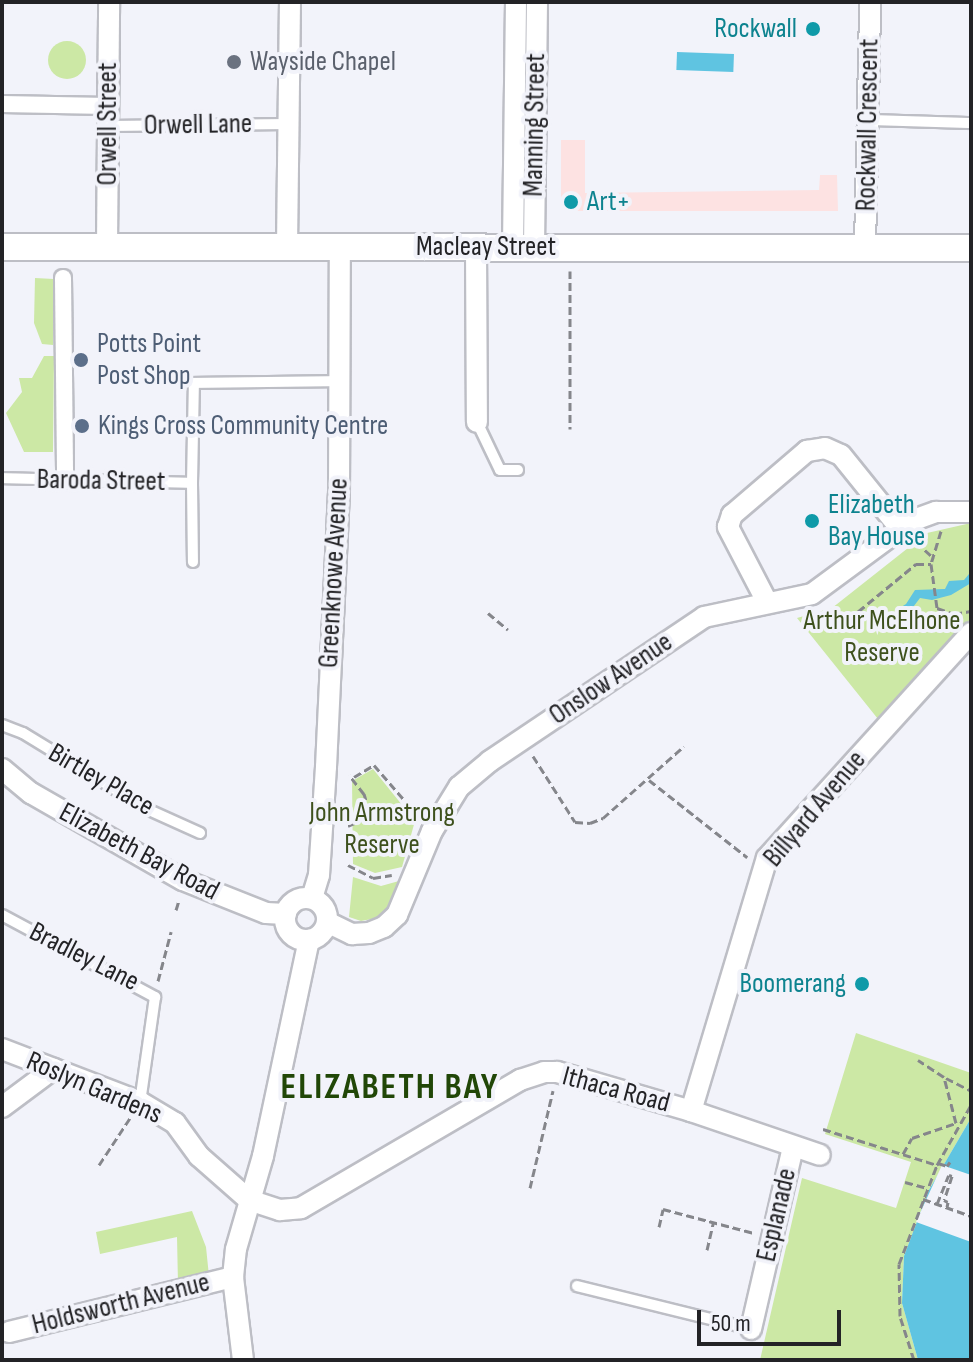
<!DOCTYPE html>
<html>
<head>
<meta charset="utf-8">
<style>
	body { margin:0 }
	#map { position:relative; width:973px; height:1362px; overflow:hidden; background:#f2f3fa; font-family:"Sofia Sans Condensed",sans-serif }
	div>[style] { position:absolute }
	.commercial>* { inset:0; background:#fde2e2 }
	.green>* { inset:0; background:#cce8a5 }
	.round { border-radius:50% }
	.water>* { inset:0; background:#5fc4e1; transform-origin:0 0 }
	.pier>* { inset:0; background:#f2f3fa }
	.path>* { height:3px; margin-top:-1.5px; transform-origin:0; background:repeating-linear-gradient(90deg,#85868b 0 8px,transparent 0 12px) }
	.roads { filter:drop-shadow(2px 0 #bdbec5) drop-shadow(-2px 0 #bdbec5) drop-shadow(0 2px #bdbec5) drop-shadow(0 -2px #bdbec5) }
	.service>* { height:10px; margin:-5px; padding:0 5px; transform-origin:5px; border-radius:5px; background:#fff }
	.pedestrian>* { height:16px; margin:-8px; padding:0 8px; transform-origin:8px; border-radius:8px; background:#fff }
	.minor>* { height:20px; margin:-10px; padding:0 10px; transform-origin:10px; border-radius:10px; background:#fff }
	.minor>.ring { margin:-10px; padding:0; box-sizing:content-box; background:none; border:20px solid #fff; border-radius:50% }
	.tertiary>* { height:26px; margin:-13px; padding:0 13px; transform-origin:13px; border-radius:13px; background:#fff }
	.dots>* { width:22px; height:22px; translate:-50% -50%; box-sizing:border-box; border:4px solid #f2f3fa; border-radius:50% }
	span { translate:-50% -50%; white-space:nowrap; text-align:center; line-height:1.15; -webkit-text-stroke:8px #f2f3fa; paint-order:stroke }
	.culture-label { font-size:28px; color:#0d838f }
	.right { translate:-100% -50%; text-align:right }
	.left { translate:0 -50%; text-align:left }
	.worship-label { font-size:28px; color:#5b616d }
	.street-label { font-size:28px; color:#232326 }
	.service-label { font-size:28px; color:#4e5e75 }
	.park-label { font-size:28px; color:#3e511d }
	.district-label { font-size:36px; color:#214707; font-weight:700; letter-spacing:2px }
	.frame { position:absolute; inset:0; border:4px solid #232326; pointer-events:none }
	.scale { position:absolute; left:697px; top:1310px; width:144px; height:36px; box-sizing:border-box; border:4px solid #232326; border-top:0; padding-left:10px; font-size:24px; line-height:28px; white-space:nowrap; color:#232326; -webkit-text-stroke:6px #f2f3fa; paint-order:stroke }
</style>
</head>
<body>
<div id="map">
	<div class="commercial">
		<i style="clip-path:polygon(561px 140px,585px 140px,585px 193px,819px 190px,820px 175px,837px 175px,838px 211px,570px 211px,561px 199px)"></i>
	</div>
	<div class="green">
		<i class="round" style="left:48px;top:41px;width:38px;height:38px"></i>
		<i style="clip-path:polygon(35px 278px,54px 279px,53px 345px,42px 344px,34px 323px)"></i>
		<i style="clip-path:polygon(44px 356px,54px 356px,53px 452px,24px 452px,6px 413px,22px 392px,19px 378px,32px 378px)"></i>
		<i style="clip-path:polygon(971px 523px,971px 620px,878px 719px,797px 618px,832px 608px,927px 533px)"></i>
		<i style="clip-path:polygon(373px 769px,415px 821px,402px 867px,375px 873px,353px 864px,352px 781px)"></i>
		<i style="clip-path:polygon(353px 877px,381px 886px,399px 881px,388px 907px,377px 918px,361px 921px,349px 917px)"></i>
		<i style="clip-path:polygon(856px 1033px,971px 1073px,971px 1118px,929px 1190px,904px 1256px,902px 1303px,918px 1360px,760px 1360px,802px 1178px,896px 1208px,911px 1162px,825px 1134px)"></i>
		<i style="clip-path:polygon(192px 1211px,206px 1247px,209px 1276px,178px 1284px,177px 1237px,100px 1254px,96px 1232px)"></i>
	</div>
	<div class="water">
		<i style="left:677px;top:52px;width:57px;height:18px;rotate:2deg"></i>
		<i style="clip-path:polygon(969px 574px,971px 583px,951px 595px,932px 600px,920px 598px,901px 623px,894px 622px,898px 609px,906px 604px,915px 590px,945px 589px,949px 581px,964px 580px)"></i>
		<i style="clip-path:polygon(971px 1118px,971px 1360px,918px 1360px,902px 1303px,904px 1256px,929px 1190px)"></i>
	</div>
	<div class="pier">
		<i style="clip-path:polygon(942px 1165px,971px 1175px,971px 1242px,916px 1222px)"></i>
	</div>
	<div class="path">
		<i style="left:570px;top:271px;width:158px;rotate:90deg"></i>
		<i style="left:941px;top:531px;width:34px;rotate:107deg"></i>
		<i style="left:931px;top:564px;width:44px;rotate:82.2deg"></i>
		<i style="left:937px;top:608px;width:18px;rotate:19deg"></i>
		<i style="left:954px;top:614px;width:17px;rotate:-10deg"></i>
		<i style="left:916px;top:542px;width:24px;rotate:42deg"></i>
		<i style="left:488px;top:613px;width:26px;rotate:40deg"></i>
		<i style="left:849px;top:619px;width:87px;rotate:-39.4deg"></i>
		<i style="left:916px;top:564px;width:15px"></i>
		<i style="left:533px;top:756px;width:78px;rotate:57.5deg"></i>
		<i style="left:575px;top:822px;width:15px;rotate:4deg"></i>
		<i style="left:590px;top:823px;width:14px;rotate:-21deg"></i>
		<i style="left:603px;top:818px;width:108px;rotate:-41.6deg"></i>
		<i style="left:354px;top:777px;width:23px;rotate:-31deg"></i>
		<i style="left:374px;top:765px;width:69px;rotate:49.1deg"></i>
		<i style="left:649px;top:780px;width:125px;rotate:38.2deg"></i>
		<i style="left:348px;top:826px;width:20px;rotate:-24deg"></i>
		<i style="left:366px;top:818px;width:8px;rotate:-67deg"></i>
		<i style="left:369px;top:811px;width:18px;rotate:-106deg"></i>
		<i style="left:364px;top:794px;width:24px;rotate:-128deg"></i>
		<i style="left:348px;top:865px;width:28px;rotate:27deg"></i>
		<i style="left:373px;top:878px;width:19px;rotate:-9deg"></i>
		<i style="left:176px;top:910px;width:10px;rotate:-73deg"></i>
		<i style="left:158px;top:981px;width:51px;rotate:-75.1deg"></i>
		<i style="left:946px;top:1078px;width:28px;rotate:27deg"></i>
		<i style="left:823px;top:1129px;width:120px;rotate:17.5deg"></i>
		<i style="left:937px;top:1165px;width:69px;rotate:-60.5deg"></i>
		<i style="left:903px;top:1154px;width:18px;rotate:-61deg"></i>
		<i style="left:912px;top:1138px;width:46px;rotate:-18.8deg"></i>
		<i style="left:956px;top:1123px;width:48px;rotate:-104.6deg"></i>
		<i style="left:944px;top:1077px;width:31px;rotate:-147deg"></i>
		<i style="left:938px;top:1163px;width:9px;rotate:18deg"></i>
		<i style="left:947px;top:1166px;width:5px;rotate:-53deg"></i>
		<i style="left:99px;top:1165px;width:56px;rotate:-56.6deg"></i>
		<i style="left:905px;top:1182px;width:23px;rotate:15deg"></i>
		<i style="left:530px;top:1188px;width:100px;rotate:-76.7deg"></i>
		<i style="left:923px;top:1199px;width:51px;rotate:19.5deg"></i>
		<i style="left:937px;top:1204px;width:31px;rotate:-68deg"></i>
		<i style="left:949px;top:1175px;width:3px;rotate:18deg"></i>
		<i style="left:952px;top:1176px;width:25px;rotate:108deg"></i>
		<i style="left:944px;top:1200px;width:4px;rotate:27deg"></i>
		<i style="left:948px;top:1202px;width:5px;rotate:101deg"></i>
		<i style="left:659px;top:1227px;width:18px;rotate:-77deg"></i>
		<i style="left:663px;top:1209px;width:94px;rotate:14.8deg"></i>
		<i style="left:707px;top:1250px;width:28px;rotate:-77deg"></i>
		<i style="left:914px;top:1360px;width:46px;rotate:-107.7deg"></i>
		<i style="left:900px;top:1316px;width:52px;rotate:-91.1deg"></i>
		<i style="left:899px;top:1264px;width:106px;rotate:-69deg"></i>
	</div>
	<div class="roads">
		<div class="service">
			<i style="left:868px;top:120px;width:103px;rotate:1.7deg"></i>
			<i style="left:108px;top:126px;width:180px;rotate:-0.6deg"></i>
			<i style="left:477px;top:422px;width:53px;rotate:64.4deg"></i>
			<i style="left:500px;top:470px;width:18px"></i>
			<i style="left:2px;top:478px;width:190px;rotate:1.5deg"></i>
			<i style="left:192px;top:483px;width:100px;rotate:-88.9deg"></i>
			<i style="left:194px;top:383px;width:147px;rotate:-0.8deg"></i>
			<i style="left:192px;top:483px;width:79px;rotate:89.3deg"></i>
			<i style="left:2px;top:725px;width:22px;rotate:21deg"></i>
			<i style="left:23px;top:733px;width:148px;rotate:31.4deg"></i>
			<i style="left:149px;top:810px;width:56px;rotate:24.3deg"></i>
			<i style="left:2px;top:915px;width:174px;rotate:28.2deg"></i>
			<i style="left:155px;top:997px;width:106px;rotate:98.1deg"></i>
			<i style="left:577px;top:1286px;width:179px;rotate:13.9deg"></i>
		</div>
		<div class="pedestrian">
			<i style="left:2px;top:104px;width:106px;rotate:1.1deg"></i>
			<i style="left:63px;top:278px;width:202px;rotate:89.4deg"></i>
		</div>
		<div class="minor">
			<i style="left:107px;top:246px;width:244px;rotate:-89.5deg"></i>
			<i style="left:287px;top:247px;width:245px;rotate:-89.3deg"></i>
			<i style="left:476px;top:247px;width:175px;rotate:89.7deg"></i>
			<i style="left:513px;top:247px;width:245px;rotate:-89.3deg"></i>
			<i style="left:534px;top:247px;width:245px;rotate:-89.3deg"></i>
			<i style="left:865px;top:248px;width:246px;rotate:-88.8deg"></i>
			<i style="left:767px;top:602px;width:85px;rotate:-117.5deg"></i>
			<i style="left:728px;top:527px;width:13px;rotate:-72deg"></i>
			<i style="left:732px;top:515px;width:99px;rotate:-40.5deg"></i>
			<i style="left:807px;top:451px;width:18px;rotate:-9deg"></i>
			<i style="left:825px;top:448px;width:17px;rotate:24deg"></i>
			<i style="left:841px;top:455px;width:94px;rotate:51.1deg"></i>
			<i style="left:2px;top:769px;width:38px;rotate:40deg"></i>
			<i style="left:31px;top:793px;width:175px;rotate:29.8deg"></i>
			<i style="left:183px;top:880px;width:89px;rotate:21.7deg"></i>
			<i style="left:266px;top:913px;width:20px;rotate:3deg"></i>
			<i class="ring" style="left:285px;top:898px;width:22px;height:22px"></i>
			<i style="left:312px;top:898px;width:24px;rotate:-73deg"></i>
			<i style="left:319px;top:875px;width:108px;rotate:-86.3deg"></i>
			<i style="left:326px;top:767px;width:274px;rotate:-87.3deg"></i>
			<i style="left:339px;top:493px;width:246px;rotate:-89.8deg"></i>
			<i style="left:327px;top:922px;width:28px;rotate:26deg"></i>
			<i style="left:352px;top:934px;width:17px;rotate:-3deg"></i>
			<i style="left:369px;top:933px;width:16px;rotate:-22deg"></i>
			<i style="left:384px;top:927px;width:18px;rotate:-43deg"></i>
			<i style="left:397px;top:915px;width:91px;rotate:-67.4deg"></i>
			<i style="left:432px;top:831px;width:52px;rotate:-58.5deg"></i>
			<i style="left:459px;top:787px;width:40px;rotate:-40deg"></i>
			<i style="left:490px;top:761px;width:258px;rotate:-33.9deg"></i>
			<i style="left:704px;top:617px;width:110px;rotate:-12deg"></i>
			<i style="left:812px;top:594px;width:123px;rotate:-36.4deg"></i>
			<i style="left:911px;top:521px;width:27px;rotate:-20deg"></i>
			<i style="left:936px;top:512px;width:35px"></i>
			<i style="left:2px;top:1049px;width:148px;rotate:21deg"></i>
			<i style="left:140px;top:1102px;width:41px;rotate:31deg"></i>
			<i style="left:175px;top:1123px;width:41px;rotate:54deg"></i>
			<i style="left:199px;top:1156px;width:67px;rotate:41.3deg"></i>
			<i style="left:249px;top:1200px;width:33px;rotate:18deg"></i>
			<i style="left:280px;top:1210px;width:21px;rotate:-5deg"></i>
			<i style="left:301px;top:1208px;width:254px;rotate:-30.3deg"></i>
			<i style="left:520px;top:1080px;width:25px;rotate:-18deg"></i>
			<i style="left:544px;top:1072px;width:13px"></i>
			<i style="left:557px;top:1072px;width:140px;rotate:16.2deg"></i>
			<i style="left:691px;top:1111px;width:136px;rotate:18.8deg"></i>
			<i style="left:2px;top:1107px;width:64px;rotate:-36.7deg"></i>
			<i style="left:691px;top:1111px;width:264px;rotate:-73.3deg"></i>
			<i style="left:767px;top:858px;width:304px;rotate:-47.8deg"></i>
			<i style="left:751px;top:1329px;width:187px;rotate:-77deg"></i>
			<i style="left:9px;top:1332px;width:231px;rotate:-13.8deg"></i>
			<i style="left:243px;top:1360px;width:84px;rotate:-96.9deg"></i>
			<i style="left:233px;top:1277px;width:28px;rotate:-84deg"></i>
			<i style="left:236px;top:1249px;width:97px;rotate:-73.8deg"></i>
			<i style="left:263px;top:1156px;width:221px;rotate:-78deg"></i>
		</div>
		<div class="tertiary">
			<i style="left:2px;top:247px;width:969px;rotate:0.06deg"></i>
		</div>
	</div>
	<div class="dots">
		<i style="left:813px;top:29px;background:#0f9aa8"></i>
		<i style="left:234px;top:62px;background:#6b7280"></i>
		<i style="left:571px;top:202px;background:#0f9aa8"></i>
		<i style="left:81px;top:360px;background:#5c6f8a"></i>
		<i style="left:82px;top:426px;background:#5c6f8a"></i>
		<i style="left:812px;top:521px;background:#0f9aa8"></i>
		<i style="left:862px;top:984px;background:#0f9aa8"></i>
	</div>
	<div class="culture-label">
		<span class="right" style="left:797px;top:29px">Rockwall</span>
		<span class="left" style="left:587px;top:202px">Art+</span>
		<span class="left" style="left:828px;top:521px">Elizabeth<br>Bay House</span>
		<span class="right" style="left:846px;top:984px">Boomerang</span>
	</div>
	<div class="worship-label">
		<span class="left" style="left:250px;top:62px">Wayside Chapel</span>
	</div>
	<div class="street-label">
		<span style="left:108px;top:124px;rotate:-90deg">Orwell Street</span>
		<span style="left:198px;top:125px;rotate:-1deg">Orwell Lane</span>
		<span style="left:535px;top:125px;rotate:-89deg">Manning Street</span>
		<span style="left:868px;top:125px;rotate:-89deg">Rockwall Crescent</span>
		<span style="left:486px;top:247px">Macleay Street</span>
		<span style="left:101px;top:481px;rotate:1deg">Baroda Street</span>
		<span style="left:334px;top:573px;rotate:-87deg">Greenknowe Avenue</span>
		<span style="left:611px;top:679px;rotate:-34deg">Onslow Avenue</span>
		<span style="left:101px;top:780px;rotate:30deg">Birtley Place</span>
		<span style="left:815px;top:809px;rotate:-50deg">Billyard Avenue</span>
		<span style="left:139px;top:852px;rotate:28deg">Elizabeth Bay Road</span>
		<span style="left:84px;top:957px;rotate:27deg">Bradley Lane</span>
		<span style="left:94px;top:1088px;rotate:23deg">Roslyn Gardens</span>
		<span style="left:616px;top:1090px;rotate:15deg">Ithaca Road</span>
		<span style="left:777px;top:1215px;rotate:-77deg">Esplanade</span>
		<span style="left:121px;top:1304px;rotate:-14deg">Holdsworth Avenue</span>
	</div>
	<div class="service-label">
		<span class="left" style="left:97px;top:360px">Potts Point<br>Post Shop</span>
		<span class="left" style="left:98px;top:426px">Kings Cross Community Centre</span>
	</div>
	<div class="park-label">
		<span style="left:882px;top:637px">Arthur McElhone<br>Reserve</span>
		<span style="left:382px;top:829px">John Armstrong<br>Reserve</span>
	</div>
	<div class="district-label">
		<span style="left:390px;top:1088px">ELIZABETH BAY</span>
	</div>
	<div class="frame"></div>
	<div class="scale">50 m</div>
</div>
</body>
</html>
